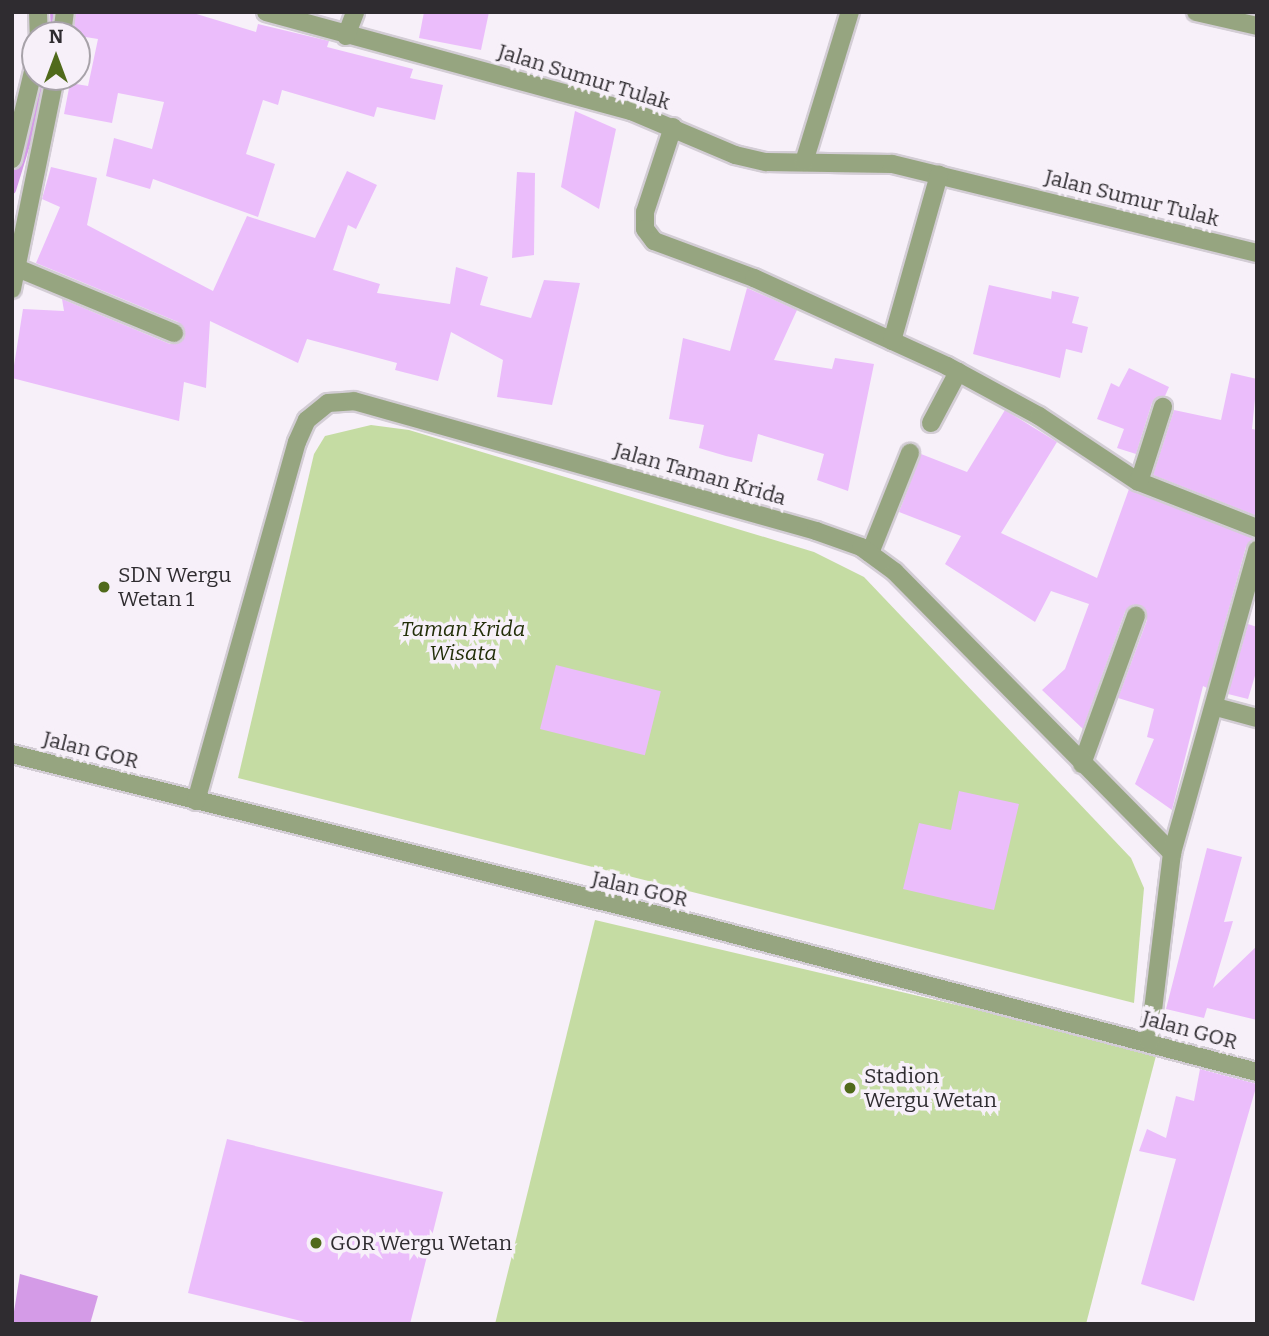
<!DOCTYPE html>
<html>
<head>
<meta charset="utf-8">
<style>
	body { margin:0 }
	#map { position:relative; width:1269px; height:1336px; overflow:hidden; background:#f7f0f9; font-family:Bitter,serif }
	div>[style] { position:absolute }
	.green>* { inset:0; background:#c5dca3 }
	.water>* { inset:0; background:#d49be7 }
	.stream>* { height:8px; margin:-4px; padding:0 4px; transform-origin:4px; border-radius:4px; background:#d49be7 }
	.building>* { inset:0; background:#ebbdfb; transform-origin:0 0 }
	.roads { filter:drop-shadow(2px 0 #d3cdd5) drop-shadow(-2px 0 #d3cdd5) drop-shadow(0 2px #d3cdd5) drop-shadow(0 -2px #d3cdd5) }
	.street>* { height:18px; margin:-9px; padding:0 9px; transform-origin:9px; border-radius:9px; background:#96a580 }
	.dots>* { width:19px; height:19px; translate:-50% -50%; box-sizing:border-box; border:4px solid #f7f0f9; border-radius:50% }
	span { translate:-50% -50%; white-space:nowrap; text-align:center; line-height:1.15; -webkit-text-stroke:7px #f7f0f9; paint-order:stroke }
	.street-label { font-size:21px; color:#2f2c30 }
	.poi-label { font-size:21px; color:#2f2c30 }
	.left { translate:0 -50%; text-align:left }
	.park-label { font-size:21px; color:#222e08; font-style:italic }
	.frame { position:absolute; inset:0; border:14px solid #2f2c30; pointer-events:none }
	.north { position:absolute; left:21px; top:21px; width:70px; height:70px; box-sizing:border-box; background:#f7f0f9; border:2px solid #a7a2a9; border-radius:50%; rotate:0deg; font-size:19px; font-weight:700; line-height:28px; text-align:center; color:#2f2c30 }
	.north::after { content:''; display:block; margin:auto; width:24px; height:32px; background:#506a1b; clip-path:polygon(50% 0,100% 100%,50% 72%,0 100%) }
</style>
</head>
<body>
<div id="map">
	<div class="green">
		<i style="clip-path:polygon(371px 425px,409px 430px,814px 552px,864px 577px,1131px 858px,1144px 888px,1134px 1003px,238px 778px,314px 454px,325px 436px)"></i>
		<i style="clip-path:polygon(595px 920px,1157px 1052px,1086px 1324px,495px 1324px)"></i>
	</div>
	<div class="water">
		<i style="clip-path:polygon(20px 1274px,98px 1296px,90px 1324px,12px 1324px)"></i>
	</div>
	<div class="stream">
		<i style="left:54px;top:12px;width:22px;rotate:87deg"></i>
		<i style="left:12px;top:190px;width:115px;rotate:-72.8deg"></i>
	</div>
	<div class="building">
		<i style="clip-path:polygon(76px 12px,190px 12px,256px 32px,258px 24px,329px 41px,327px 47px,413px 69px,410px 78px,443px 85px,435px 120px,377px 107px,374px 117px,282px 90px,278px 105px,263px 100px,246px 154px,275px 164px,258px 217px,153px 179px,150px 189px,106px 176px,114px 138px,152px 149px,164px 102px,118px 93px,112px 123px,64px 114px,70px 83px,88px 86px,98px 39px,73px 35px)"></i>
		<i style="clip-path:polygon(424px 12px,489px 12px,481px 50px,419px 38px)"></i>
		<i style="clip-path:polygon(575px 111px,616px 129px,599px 209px,561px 187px)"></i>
		<i style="clip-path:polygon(51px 167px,97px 178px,87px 225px,213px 291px,247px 216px,315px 238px,347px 171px,377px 185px,356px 229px,348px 225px,333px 270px,380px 284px,377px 293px,450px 304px,456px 267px,488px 277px,480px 305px,531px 318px,544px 280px,580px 283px,552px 405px,497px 397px,503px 360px,451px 332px,438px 381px,395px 370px,397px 363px,307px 339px,298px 363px,210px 321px,206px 388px,184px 382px,179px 421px,12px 378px,23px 309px,64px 311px,62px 299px,170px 344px,185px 337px,178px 322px,36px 263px,60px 207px,42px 199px)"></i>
		<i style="clip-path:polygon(517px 172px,535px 173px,534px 255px,512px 258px)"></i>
		<i style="clip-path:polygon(989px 285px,1051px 299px,1052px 291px,1079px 297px,1072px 323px,1088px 327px,1082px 353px,1066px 349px,1060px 378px,973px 354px)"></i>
		<i style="clip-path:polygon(747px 288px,797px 310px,774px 360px,832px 369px,835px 358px,874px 364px,848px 491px,817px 480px,824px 454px,758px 434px,752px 462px,726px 456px,699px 448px,704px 425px,669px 419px,683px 338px,730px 351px)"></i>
		<i style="clip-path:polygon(1129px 368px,1169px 387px,1165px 396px,1152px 403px,1136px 454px,1117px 448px,1124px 429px,1097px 419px,1111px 383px,1119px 387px)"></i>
		<i style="clip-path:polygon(1231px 373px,1257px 379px,1252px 429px,1257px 430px,1257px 516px,1153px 475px,1174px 410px,1221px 420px)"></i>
		<i style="clip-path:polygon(1005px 410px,1057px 442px,1001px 533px,1097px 578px,1129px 489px,1255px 539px,1246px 547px,1207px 688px,1203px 686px,1172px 810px,1135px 784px,1154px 739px,1147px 737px,1154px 709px,1118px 698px,1147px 620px,1144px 608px,1133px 605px,1125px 612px,1083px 729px,1042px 690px,1065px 669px,1089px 604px,1051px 591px,1035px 622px,945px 564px,961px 536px,899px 512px,921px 454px,967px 472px)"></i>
		<i style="clip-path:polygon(1248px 624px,1257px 627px,1257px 669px,1248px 699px,1228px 694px)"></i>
		<i style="left:556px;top:665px;width:108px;height:66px;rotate:14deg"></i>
		<i style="clip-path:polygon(959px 791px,1019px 804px,994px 910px,903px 889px,919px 823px,951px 830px)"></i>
		<i style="clip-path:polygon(1207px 848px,1242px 857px,1224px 922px,1233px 921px,1213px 988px,1257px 946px,1257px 1020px,1207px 1008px,1204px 1018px,1166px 1009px)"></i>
		<i style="clip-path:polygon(1200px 1069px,1257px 1084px,1194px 1301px,1141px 1284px,1176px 1159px,1139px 1151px,1147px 1129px,1166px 1138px,1176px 1096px,1194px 1101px)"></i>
		<i style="clip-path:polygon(227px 1139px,443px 1192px,410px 1324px,313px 1324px,188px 1293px)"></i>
	</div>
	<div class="roads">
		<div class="street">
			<i style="left:38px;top:12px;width:23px;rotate:88deg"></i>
			<i style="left:266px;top:12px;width:378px;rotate:15.2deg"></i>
			<i style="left:631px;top:111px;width:113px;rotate:22.9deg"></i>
			<i style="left:735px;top:155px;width:32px;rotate:13deg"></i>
			<i style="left:766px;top:162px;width:126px;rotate:0.9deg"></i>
			<i style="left:892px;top:164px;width:376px;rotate:13.7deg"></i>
			<i style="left:1196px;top:12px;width:63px;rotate:12.9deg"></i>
			<i style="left:62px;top:35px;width:23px;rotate:-83deg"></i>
			<i style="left:346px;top:36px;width:26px;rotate:-69deg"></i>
			<i style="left:673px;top:127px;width:89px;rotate:108.2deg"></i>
			<i style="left:645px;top:212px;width:17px;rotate:90deg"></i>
			<i style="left:645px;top:229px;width:15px;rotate:53deg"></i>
			<i style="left:654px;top:241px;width:107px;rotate:20.3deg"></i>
			<i style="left:754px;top:278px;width:212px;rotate:24.5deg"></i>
			<i style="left:947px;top:366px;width:105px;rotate:28.5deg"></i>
			<i style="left:1039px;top:416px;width:118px;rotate:33.6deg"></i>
			<i style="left:1137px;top:481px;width:129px;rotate:21.4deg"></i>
			<i style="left:12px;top:159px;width:99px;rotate:-76.5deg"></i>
			<i style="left:804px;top:162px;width:157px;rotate:-73deg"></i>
			<i style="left:17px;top:268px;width:170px;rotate:22.5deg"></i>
			<i style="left:12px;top:289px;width:216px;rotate:-78.5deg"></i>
			<i style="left:892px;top:341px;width:173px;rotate:-74.2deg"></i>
			<i style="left:931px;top:423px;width:58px;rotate:-62.1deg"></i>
			<i style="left:1139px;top:482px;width:79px;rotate:-72.3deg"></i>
			<i style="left:870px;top:553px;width:108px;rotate:-68.2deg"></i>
			<i style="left:1216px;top:707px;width:42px;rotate:15deg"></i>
			<i style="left:12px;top:754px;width:711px;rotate:14deg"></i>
			<i style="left:702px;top:926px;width:574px;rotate:14.74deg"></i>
			<i style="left:1082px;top:764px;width:158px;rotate:-70deg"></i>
			<i style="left:196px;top:801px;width:373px;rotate:-74.3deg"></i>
			<i style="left:297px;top:442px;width:24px;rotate:-66deg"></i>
			<i style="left:307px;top:420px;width:27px;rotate:-39deg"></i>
			<i style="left:328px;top:403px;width:26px;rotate:-4deg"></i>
			<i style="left:354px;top:401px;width:480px;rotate:15.7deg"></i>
			<i style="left:816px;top:531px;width:48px;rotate:19.6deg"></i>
			<i style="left:861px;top:547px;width:42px;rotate:36.3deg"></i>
			<i style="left:895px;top:572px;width:395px;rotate:45.4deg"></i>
			<i style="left:1172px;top:853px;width:190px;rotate:96.9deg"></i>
			<i style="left:1172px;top:853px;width:315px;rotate:-74.3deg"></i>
		</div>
	</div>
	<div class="dots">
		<i style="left:104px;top:587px;background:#506a1b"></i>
		<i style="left:850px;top:1088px;background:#506a1b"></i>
		<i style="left:316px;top:1243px;background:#506a1b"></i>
	</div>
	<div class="street-label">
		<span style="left:584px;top:77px;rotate:17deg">Jalan Sumur Tulak</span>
		<span style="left:1132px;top:198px;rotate:14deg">Jalan Sumur Tulak</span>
		<span style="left:700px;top:474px;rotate:16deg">Jalan Taman Krida</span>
		<span style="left:91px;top:750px;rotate:14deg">Jalan GOR</span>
		<span style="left:640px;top:889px;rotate:13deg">Jalan GOR</span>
		<span style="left:1190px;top:1030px;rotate:15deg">Jalan GOR</span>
	</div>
	<div class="poi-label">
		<span class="left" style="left:118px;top:587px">SDN Wergu<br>Wetan 1</span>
		<span class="left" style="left:864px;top:1088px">Stadion<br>Wergu Wetan</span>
		<span class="left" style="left:330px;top:1243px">GOR Wergu Wetan</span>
	</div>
	<div class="park-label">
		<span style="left:463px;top:641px">Taman Krida<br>Wisata</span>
	</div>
	<div class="frame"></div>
	<div class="north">N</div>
</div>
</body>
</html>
